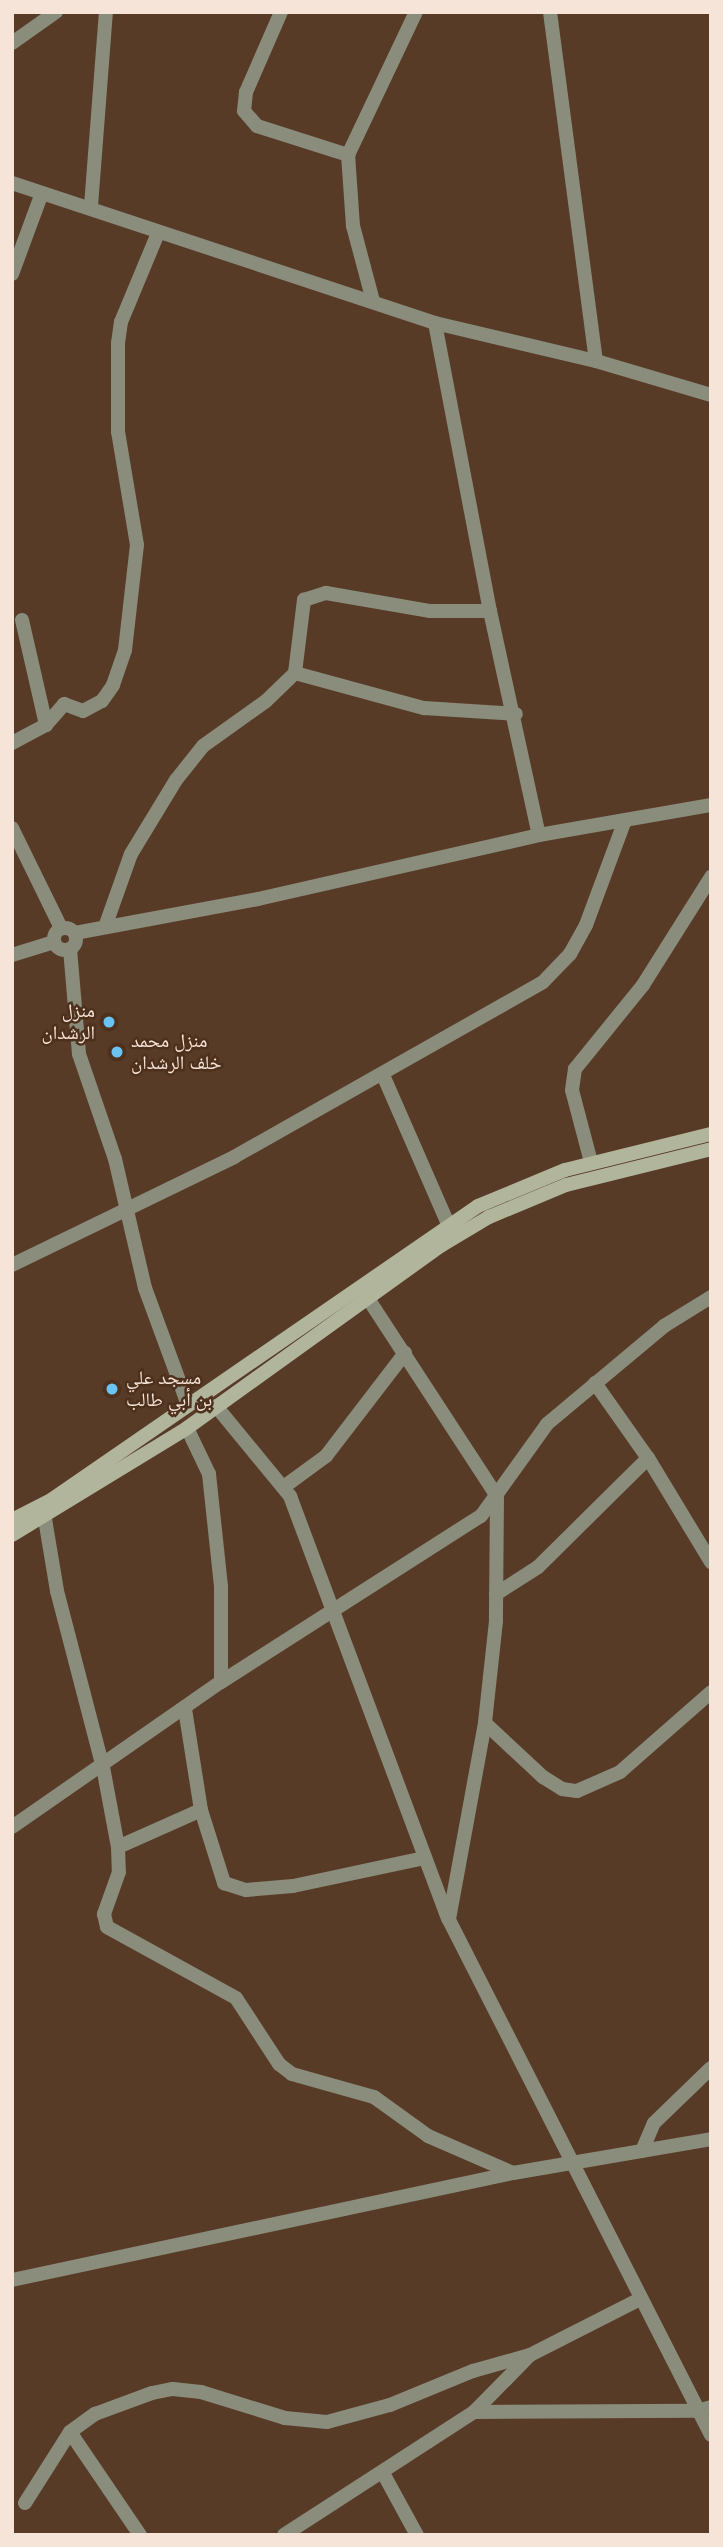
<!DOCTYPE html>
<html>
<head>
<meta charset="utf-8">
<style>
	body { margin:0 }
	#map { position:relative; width:723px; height:2547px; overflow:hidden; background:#583b27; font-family:"Fira Sans","Noto Naskh Arabic",sans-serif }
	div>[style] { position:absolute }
	.minor>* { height:14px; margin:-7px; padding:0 7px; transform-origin:7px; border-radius:7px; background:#8a8c7c }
	.tertiary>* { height:14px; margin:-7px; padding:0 7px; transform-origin:7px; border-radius:7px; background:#8a8c7c }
	.tertiary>.ring { margin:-7px; padding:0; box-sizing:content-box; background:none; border:14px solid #8a8c7c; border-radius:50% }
	.secondary>* { height:14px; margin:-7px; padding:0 7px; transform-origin:7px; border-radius:7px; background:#b1b59c }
	.dots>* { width:19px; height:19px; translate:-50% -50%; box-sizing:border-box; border:4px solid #4d311d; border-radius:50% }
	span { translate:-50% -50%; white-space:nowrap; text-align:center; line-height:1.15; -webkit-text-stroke:5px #4d311d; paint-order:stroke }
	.poi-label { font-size:19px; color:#f7e4d8 }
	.right { translate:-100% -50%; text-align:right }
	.left { translate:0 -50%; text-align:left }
	.frame { position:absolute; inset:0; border:14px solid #f7e4d8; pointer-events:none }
</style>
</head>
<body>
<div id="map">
	<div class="minor">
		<i style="left:281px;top:12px;width:87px;rotate:113.6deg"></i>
		<i style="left:246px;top:92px;width:19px;rotate:96deg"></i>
		<i style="left:244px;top:111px;width:20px;rotate:49deg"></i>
		<i style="left:257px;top:126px;width:96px;rotate:17.7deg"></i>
		<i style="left:550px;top:12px;width:352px;rotate:82.5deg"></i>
		<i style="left:12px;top:43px;width:54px;rotate:-35.2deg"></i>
		<i style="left:12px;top:183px;width:446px;rotate:18.3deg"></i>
		<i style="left:435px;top:323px;width:165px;rotate:13.3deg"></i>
		<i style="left:596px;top:361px;width:120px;rotate:16.5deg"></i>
		<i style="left:91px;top:206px;width:195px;rotate:-85.6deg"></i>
		<i style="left:12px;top:274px;width:86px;rotate:-69.7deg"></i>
		<i style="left:373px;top:301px;width:78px;rotate:-104.9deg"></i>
		<i style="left:353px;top:226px;width:71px;rotate:-94deg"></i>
		<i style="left:348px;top:155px;width:158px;rotate:-64.6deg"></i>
		<i style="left:435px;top:323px;width:293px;rotate:79.2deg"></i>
		<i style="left:490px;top:611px;width:229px;rotate:77.7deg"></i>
		<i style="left:22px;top:620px;width:108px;rotate:77.1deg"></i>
		<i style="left:295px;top:673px;width:134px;rotate:15.2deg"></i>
		<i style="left:424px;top:708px;width:92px;rotate:3.7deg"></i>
		<i style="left:12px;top:743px;width:38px;rotate:-28deg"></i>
		<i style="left:46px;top:725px;width:28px;rotate:-49deg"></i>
		<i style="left:64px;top:704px;width:20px;rotate:20deg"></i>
		<i style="left:83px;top:711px;width:21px;rotate:-28deg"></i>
		<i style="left:102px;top:701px;width:19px;rotate:-55deg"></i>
		<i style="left:113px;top:685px;width:37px;rotate:-71deg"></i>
		<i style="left:125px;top:650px;width:106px;rotate:-83.5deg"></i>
		<i style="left:137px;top:545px;width:115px;rotate:-99.5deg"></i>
		<i style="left:118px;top:432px;width:89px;rotate:-90deg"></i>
		<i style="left:118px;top:343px;width:21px;rotate:-82deg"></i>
		<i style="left:121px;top:322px;width:96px;rotate:-67.4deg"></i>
		<i style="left:105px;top:927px;width:77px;rotate:-70.4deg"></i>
		<i style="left:131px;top:854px;width:87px;rotate:-58.7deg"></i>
		<i style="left:176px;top:780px;width:43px;rotate:-51.5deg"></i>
		<i style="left:203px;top:746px;width:77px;rotate:-35.5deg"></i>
		<i style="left:266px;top:701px;width:40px;rotate:-44deg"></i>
		<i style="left:295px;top:673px;width:74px;rotate:-83deg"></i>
		<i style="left:304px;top:600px;width:23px;rotate:-18deg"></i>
		<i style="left:326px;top:593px;width:106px;rotate:9.8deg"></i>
		<i style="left:430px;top:611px;width:60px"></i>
		<i style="left:75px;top:933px;width:186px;rotate:-10.5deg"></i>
		<i style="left:258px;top:899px;width:288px;rotate:-12.8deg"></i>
		<i style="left:539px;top:835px;width:175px;rotate:-9.9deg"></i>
		<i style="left:12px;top:955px;width:44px;rotate:-17.2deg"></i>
		<i style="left:383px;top:1075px;width:163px;rotate:66.4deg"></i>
		<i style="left:591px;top:1162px;width:74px;rotate:-104.8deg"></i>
		<i style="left:572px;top:1090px;width:21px;rotate:-82deg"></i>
		<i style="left:575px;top:1069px;width:108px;rotate:-51deg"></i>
		<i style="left:643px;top:985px;width:128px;rotate:-57.8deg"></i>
		<i style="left:12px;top:1265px;width:247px;rotate:-25.9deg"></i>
		<i style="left:234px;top:1157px;width:355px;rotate:-29.5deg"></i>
		<i style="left:543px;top:982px;width:39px;rotate:-46deg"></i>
		<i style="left:570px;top:954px;width:33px;rotate:-61deg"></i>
		<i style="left:586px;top:925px;width:109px;rotate:-69.6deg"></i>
		<i style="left:369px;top:1300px;width:234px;rotate:56.9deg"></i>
		<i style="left:497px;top:1496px;width:125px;rotate:90.5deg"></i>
		<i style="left:496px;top:1621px;width:103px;rotate:96.2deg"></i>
		<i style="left:485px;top:1723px;width:200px;rotate:100.4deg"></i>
		<i style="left:449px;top:1920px;width:578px;rotate:63.04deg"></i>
		<i style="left:595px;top:1383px;width:92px;rotate:54.8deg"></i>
		<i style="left:648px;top:1458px;width:122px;rotate:58.8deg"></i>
		<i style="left:216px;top:1406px;width:117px;rotate:50.6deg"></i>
		<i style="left:290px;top:1496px;width:451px;rotate:69.5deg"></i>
		<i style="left:187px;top:1428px;width:51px;rotate:64.4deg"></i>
		<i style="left:209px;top:1474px;width:114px;rotate:83.9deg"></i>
		<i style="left:221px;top:1587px;width:95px;rotate:90deg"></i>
		<i style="left:285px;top:1486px;width:51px;rotate:-36.2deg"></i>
		<i style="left:326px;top:1456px;width:130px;rotate:-52.5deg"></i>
		<i style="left:45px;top:1519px;width:73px;rotate:80.5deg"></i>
		<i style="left:57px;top:1591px;width:182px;rotate:75.4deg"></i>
		<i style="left:103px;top:1767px;width:81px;rotate:79.4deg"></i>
		<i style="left:118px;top:1847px;width:25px;rotate:88deg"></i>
		<i style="left:119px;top:1872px;width:45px;rotate:109.7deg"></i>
		<i style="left:104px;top:1914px;width:13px;rotate:77deg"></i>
		<i style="left:107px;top:1927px;width:147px;rotate:28.8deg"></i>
		<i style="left:236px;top:1998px;width:79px;rotate:56.9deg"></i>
		<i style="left:279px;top:2064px;width:16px;rotate:38deg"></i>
		<i style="left:292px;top:2074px;width:85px;rotate:15.7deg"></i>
		<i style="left:374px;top:2097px;width:67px;rotate:35.8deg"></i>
		<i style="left:428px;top:2136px;width:93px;rotate:23.5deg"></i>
		<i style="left:496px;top:1594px;width:50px;rotate:-32.7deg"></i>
		<i style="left:538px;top:1567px;width:155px;rotate:-44.7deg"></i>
		<i style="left:185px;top:1709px;width:102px;rotate:81deg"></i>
		<i style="left:201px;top:1810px;width:77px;rotate:72.5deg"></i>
		<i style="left:224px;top:1883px;width:23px;rotate:18deg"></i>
		<i style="left:246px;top:1890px;width:47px;rotate:-4.9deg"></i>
		<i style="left:293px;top:1886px;width:135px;rotate:-12deg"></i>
		<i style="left:485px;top:1723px;width:79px;rotate:43deg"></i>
		<i style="left:543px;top:1777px;width:22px;rotate:32deg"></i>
		<i style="left:562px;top:1789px;width:15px;rotate:8deg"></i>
		<i style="left:577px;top:1791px;width:47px;rotate:-23.8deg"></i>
		<i style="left:620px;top:1772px;width:121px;rotate:-41.3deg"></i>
		<i style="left:12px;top:1827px;width:254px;rotate:-34.8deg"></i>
		<i style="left:221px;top:1682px;width:308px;rotate:-32.6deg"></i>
		<i style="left:481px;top:1516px;width:113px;rotate:-54.3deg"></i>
		<i style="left:547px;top:1424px;width:153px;rotate:-39.9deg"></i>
		<i style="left:664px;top:1326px;width:55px;rotate:-31.7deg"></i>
		<i style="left:118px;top:1847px;width:91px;rotate:-24deg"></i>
		<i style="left:642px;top:2151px;width:30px;rotate:-67deg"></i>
		<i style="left:654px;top:2123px;width:79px;rotate:-44deg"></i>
		<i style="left:12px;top:2280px;width:512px;rotate:-12.06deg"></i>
		<i style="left:513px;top:2173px;width:201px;rotate:-9.7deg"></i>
		<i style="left:474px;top:2412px;width:223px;rotate:-0.3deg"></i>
		<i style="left:697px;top:2411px;width:15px;rotate:-16deg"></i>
		<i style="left:70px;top:2432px;width:125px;rotate:55.8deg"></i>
		<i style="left:383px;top:2473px;width:71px;rotate:61.3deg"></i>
		<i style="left:25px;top:2503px;width:84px;rotate:-57.6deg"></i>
		<i style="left:70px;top:2432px;width:31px;rotate:-36deg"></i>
		<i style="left:95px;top:2414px;width:61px;rotate:-20.2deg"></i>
		<i style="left:152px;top:2393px;width:21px;rotate:-11deg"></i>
		<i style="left:173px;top:2389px;width:28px;rotate:6deg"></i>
		<i style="left:201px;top:2392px;width:88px;rotate:17.2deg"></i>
		<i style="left:285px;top:2418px;width:42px;rotate:5.4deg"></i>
		<i style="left:327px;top:2422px;width:65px;rotate:-15.1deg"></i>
		<i style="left:390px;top:2405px;width:90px;rotate:-22.3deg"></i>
		<i style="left:473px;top:2371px;width:59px;rotate:-15.7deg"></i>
		<i style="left:284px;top:2535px;width:226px;rotate:-32.9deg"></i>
		<i style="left:474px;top:2412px;width:80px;rotate:-45.5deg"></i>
		<i style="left:530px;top:2355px;width:123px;rotate:-27deg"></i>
	</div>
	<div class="tertiary">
		<i style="left:12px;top:828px;width:111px;rotate:63.9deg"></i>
		<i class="ring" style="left:54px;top:928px;width:8px;height:8px"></i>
		<i style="left:70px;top:949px;width:105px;rotate:85.1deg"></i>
		<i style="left:79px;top:1054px;width:111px;rotate:71.1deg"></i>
		<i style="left:115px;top:1159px;width:132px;rotate:76.9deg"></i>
		<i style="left:145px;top:1288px;width:125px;rotate:69.8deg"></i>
	</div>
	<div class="secondary">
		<i style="left:12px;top:1520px;width:44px;rotate:-27.1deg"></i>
		<i style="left:51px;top:1500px;width:518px;rotate:-34.55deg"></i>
		<i style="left:478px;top:1206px;width:94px;rotate:-22.5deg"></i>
		<i style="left:565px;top:1170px;width:150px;rotate:-13.9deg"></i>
		<i style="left:12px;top:1535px;width:205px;rotate:-31.4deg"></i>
		<i style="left:187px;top:1428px;width:314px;rotate:-35.7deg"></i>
		<i style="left:442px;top:1245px;width:55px;rotate:-30.8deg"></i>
		<i style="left:489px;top:1217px;width:83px;rotate:-22.6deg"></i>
		<i style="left:566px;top:1185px;width:149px;rotate:-13.9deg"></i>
	</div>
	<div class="dots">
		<i style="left:109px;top:1022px;background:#6bc3f2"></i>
		<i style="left:117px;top:1052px;background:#6bc3f2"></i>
		<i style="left:112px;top:1389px;background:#6bc3f2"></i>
	</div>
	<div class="poi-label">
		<span class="right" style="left:95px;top:1022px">منزل<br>الرشدان</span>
		<span class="left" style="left:131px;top:1052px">منزل محمد<br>خلف الرشدان</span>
		<span class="left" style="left:126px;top:1389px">مسجد علي<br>بن أبي طالب</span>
	</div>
	<div class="frame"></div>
</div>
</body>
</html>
